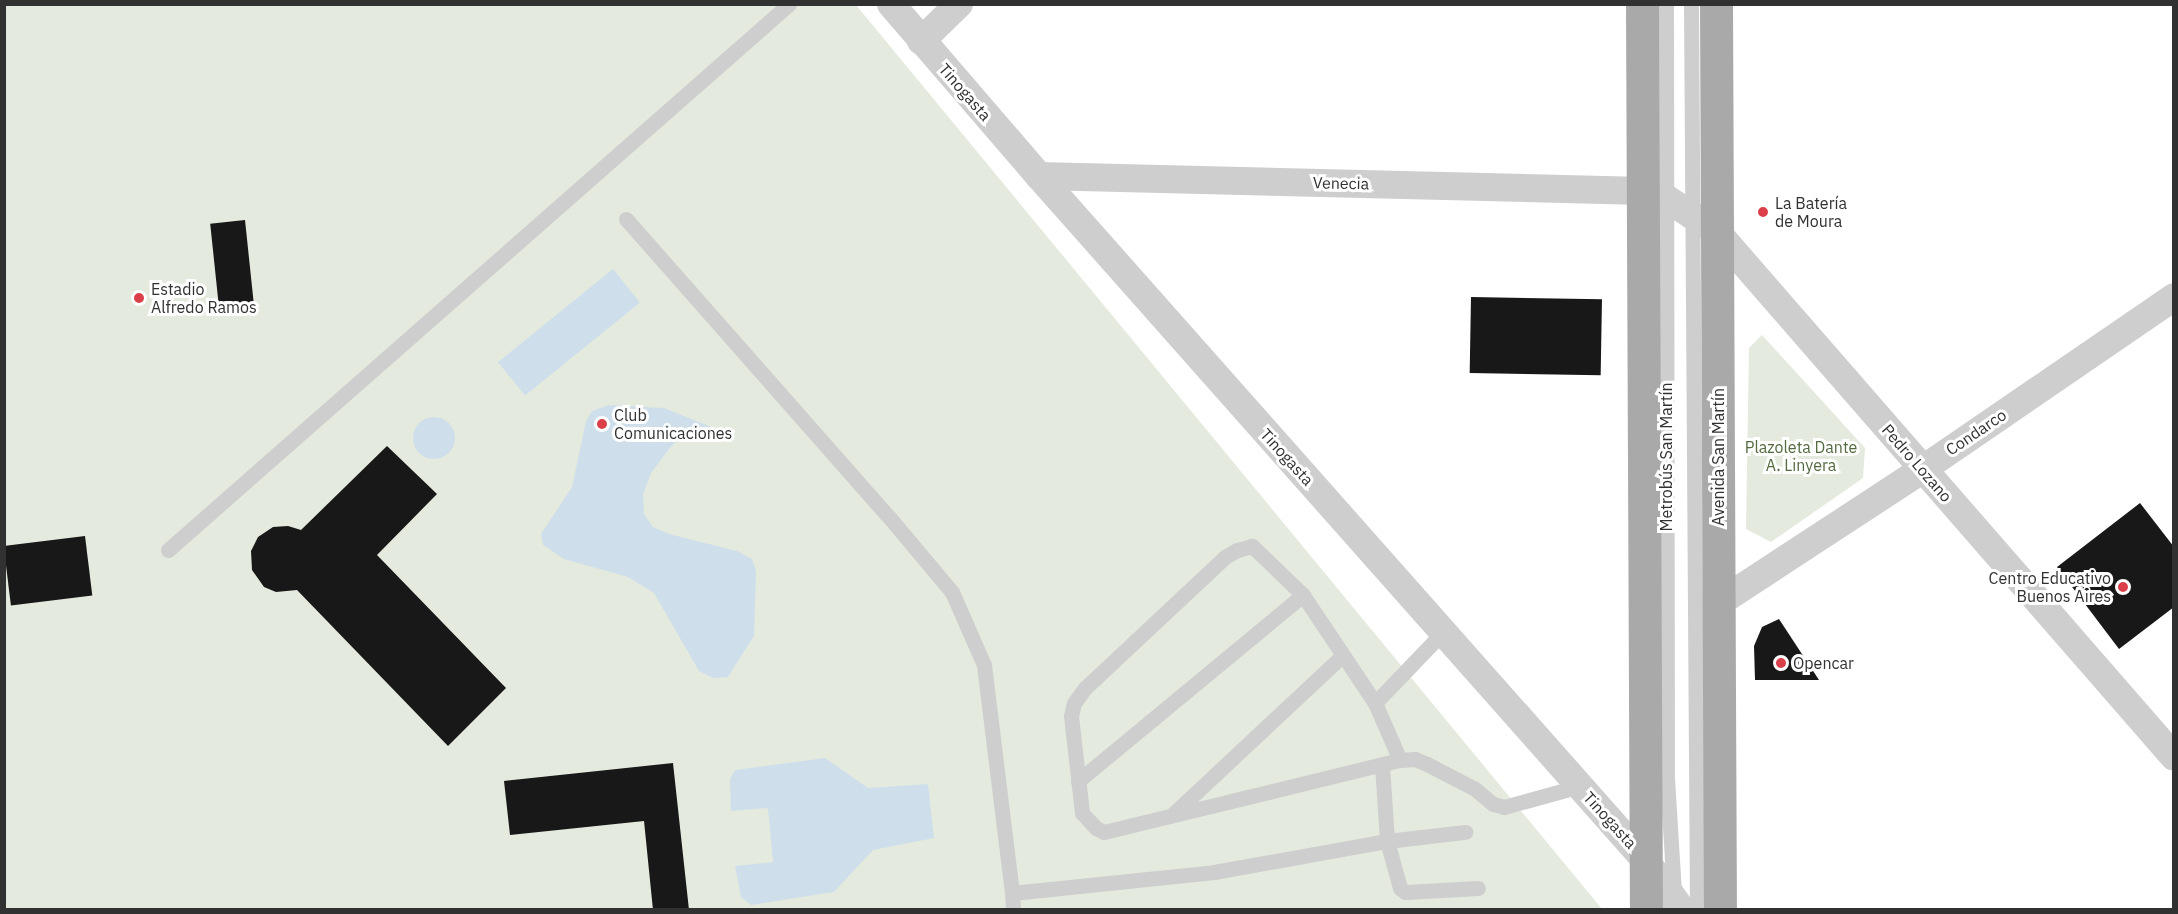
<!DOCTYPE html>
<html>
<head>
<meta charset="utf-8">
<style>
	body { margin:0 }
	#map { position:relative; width:2178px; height:914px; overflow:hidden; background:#fff; font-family:"IBM Plex Sans",sans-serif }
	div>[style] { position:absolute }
	.green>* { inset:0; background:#e4eadd }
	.water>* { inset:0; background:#cedfeb; transform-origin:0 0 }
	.round { border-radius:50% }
	.building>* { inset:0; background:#181818; transform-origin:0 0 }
	.service>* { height:15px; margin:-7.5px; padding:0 7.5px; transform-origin:7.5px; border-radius:7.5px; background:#cecece }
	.minor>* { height:28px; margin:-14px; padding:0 14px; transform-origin:14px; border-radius:14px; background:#cecece }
	.primary>* { height:33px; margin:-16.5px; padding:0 16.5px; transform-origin:16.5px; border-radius:16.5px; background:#a9a9a9 }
	.dots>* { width:16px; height:16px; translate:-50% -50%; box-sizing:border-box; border:3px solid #fff; border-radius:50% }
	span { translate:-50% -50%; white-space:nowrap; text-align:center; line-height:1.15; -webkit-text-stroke:6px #fff; paint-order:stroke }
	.street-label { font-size:16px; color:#313131 }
	.poi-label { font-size:16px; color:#313131 }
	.left { translate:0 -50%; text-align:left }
	.right { translate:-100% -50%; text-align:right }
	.park-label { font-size:16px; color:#546b41 }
	.frame { position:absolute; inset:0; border:6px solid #313131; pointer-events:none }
</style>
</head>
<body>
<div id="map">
	<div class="green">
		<i style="clip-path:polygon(5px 4px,856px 5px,1602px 909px,5px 910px)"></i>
		<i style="clip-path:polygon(1762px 335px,1865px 448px,1863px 478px,1771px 542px,1746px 529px,1749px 348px)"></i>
	</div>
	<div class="water">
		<i style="left:613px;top:269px;width:43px;height:148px;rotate:51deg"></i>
		<i style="clip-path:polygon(609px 405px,664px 408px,716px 429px,693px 440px,684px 433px,669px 449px,651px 473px,643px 494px,644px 514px,653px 527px,669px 534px,737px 551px,752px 559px,756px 571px,754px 636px,728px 677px,713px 678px,699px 671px,654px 593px,628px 577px,564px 559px,543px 545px,541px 534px,572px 487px,586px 421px,592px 411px)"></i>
		<i class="round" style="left:413px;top:417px;width:42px;height:42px"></i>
		<i style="clip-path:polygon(825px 758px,868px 788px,928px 784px,934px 838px,873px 850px,834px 892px,751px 905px,741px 897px,735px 866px,773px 862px,768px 808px,731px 811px,730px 779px,735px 770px)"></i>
	</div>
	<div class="building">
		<i style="left:245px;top:220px;width:92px;height:35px;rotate:84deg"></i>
		<i style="left:1471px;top:297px;width:131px;height:76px;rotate:1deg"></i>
		<i style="clip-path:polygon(387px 446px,437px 494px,377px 555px,506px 688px,448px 746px,297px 590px,276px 592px,264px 587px,252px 570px,251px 551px,258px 537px,273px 527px,288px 526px,301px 530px)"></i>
		<i style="clip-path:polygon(2140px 503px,2174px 547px,2174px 607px,2119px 649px,2057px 567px)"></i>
		<i style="left:85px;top:536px;width:60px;height:82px;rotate:83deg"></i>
		<i style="clip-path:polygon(1779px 619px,1819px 680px,1755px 680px,1754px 646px,1762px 627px)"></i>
		<i style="clip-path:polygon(673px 763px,689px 910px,653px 910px,644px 821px,510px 835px,504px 781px)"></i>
	</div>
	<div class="service">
		<i style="left:1666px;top:4px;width:774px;rotate:89.93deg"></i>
		<i style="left:1667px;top:778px;width:114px;rotate:86.5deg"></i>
		<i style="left:1691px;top:4px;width:906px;rotate:89.62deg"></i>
		<i style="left:626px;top:219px;width:397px;rotate:48.6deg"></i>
		<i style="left:889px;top:517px;width:98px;rotate:50deg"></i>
		<i style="left:952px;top:592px;width:80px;rotate:66.3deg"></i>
		<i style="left:984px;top:665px;width:230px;rotate:83deg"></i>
		<i style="left:168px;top:550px;width:827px;rotate:-41.32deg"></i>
		<i style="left:1375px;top:703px;width:98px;rotate:-46.2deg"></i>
		<i style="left:1400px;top:760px;width:62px;rotate:-113.7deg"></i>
		<i style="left:1375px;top:703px;width:130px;rotate:-123.7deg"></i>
		<i style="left:1303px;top:595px;width:71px;rotate:-136.1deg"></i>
		<i style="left:1252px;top:546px;width:16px;rotate:165deg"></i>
		<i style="left:1237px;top:550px;width:14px;rotate:150deg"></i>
		<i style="left:1225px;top:557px;width:192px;rotate:136.9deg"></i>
		<i style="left:1085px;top:688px;width:19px;rotate:126deg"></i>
		<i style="left:1074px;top:703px;width:13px;rotate:103deg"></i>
		<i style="left:1071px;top:716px;width:98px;rotate:83.5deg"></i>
		<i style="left:1082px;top:813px;width:21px;rotate:47deg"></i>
		<i style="left:1096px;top:828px;width:9px;rotate:27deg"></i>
		<i style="left:1104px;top:832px;width:305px;rotate:-13.7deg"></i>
		<i style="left:1400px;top:760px;width:15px;rotate:-4deg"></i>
		<i style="left:1415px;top:759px;width:13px;rotate:23deg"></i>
		<i style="left:1427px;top:764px;width:54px;rotate:27.5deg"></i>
		<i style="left:1475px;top:789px;width:23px;rotate:40deg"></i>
		<i style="left:1493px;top:804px;width:11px;rotate:15deg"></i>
		<i style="left:1504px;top:807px;width:79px;rotate:-15.4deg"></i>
		<i style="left:1382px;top:765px;width:76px;rotate:86.2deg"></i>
		<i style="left:1387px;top:841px;width:49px;rotate:74.5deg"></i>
		<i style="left:1400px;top:888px;width:6px;rotate:39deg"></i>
		<i style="left:1405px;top:892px;width:73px;rotate:-3.1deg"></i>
		<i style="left:1078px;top:781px;width:292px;rotate:-39.6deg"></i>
		<i style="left:1172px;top:815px;width:234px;rotate:-43.1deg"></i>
		<i style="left:1013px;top:910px;width:17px;rotate:-93deg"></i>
		<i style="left:1012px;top:893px;width:203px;rotate:-5.9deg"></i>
		<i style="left:1214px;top:872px;width:176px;rotate:-10.2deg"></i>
		<i style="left:1387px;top:841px;width:79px;rotate:-6.6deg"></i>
	</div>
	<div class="minor">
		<i style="left:891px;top:4px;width:227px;rotate:49.3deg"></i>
		<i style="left:1039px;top:176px;width:915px;rotate:48.45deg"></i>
		<i style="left:1646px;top:861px;width:61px;rotate:53.7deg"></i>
		<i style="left:921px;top:41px;width:53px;rotate:-44.2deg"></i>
		<i style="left:1039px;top:176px;width:605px;rotate:1.42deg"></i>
		<i style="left:1644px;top:191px;width:24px;rotate:19deg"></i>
		<i style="left:1667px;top:199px;width:59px;rotate:33.1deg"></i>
		<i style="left:1716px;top:231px;width:697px;rotate:48.95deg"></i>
		<i style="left:1717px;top:604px;width:246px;rotate:-33.2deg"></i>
		<i style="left:1923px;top:469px;width:304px;rotate:-34.4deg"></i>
	</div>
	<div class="primary">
		<i style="left:1642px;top:4px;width:906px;rotate:89.75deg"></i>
		<i style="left:1716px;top:4px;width:906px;rotate:89.75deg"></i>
	</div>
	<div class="dots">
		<i style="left:1763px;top:212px;background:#db404a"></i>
		<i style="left:139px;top:298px;background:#db404a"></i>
		<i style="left:602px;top:424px;background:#db404a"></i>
		<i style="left:2123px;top:587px;background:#db404a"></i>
		<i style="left:1781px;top:663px;background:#db404a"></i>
	</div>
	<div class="street-label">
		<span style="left:965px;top:92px;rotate:49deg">Tinogasta</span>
		<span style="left:1341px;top:183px;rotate:1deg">Venecia</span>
		<span style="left:1976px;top:432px;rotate:-34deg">Condarco</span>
		<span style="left:1287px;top:457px;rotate:48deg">Tinogasta</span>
		<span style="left:1666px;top:457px;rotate:-90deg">Metrobús San Martín</span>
		<span style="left:1718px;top:457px;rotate:-90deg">Avenida San Martín</span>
		<span style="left:1917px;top:463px;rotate:49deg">Pedro Lozano</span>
		<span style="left:1610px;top:820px;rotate:48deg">Tinogasta</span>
	</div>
	<div class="poi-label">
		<span class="left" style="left:1775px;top:212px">La Batería<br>de Moura</span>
		<span class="left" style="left:151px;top:298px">Estadio<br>Alfredo Ramos</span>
		<span class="left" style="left:614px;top:424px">Club<br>Comunicaciones</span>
		<span class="right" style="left:2111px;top:587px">Centro Educativo<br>Buenos Aires</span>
		<span class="left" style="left:1793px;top:663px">Opencar</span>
	</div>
	<div class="park-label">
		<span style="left:1801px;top:456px">Plazoleta Dante<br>A. Linyera</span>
	</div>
	<div class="frame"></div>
</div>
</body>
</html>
